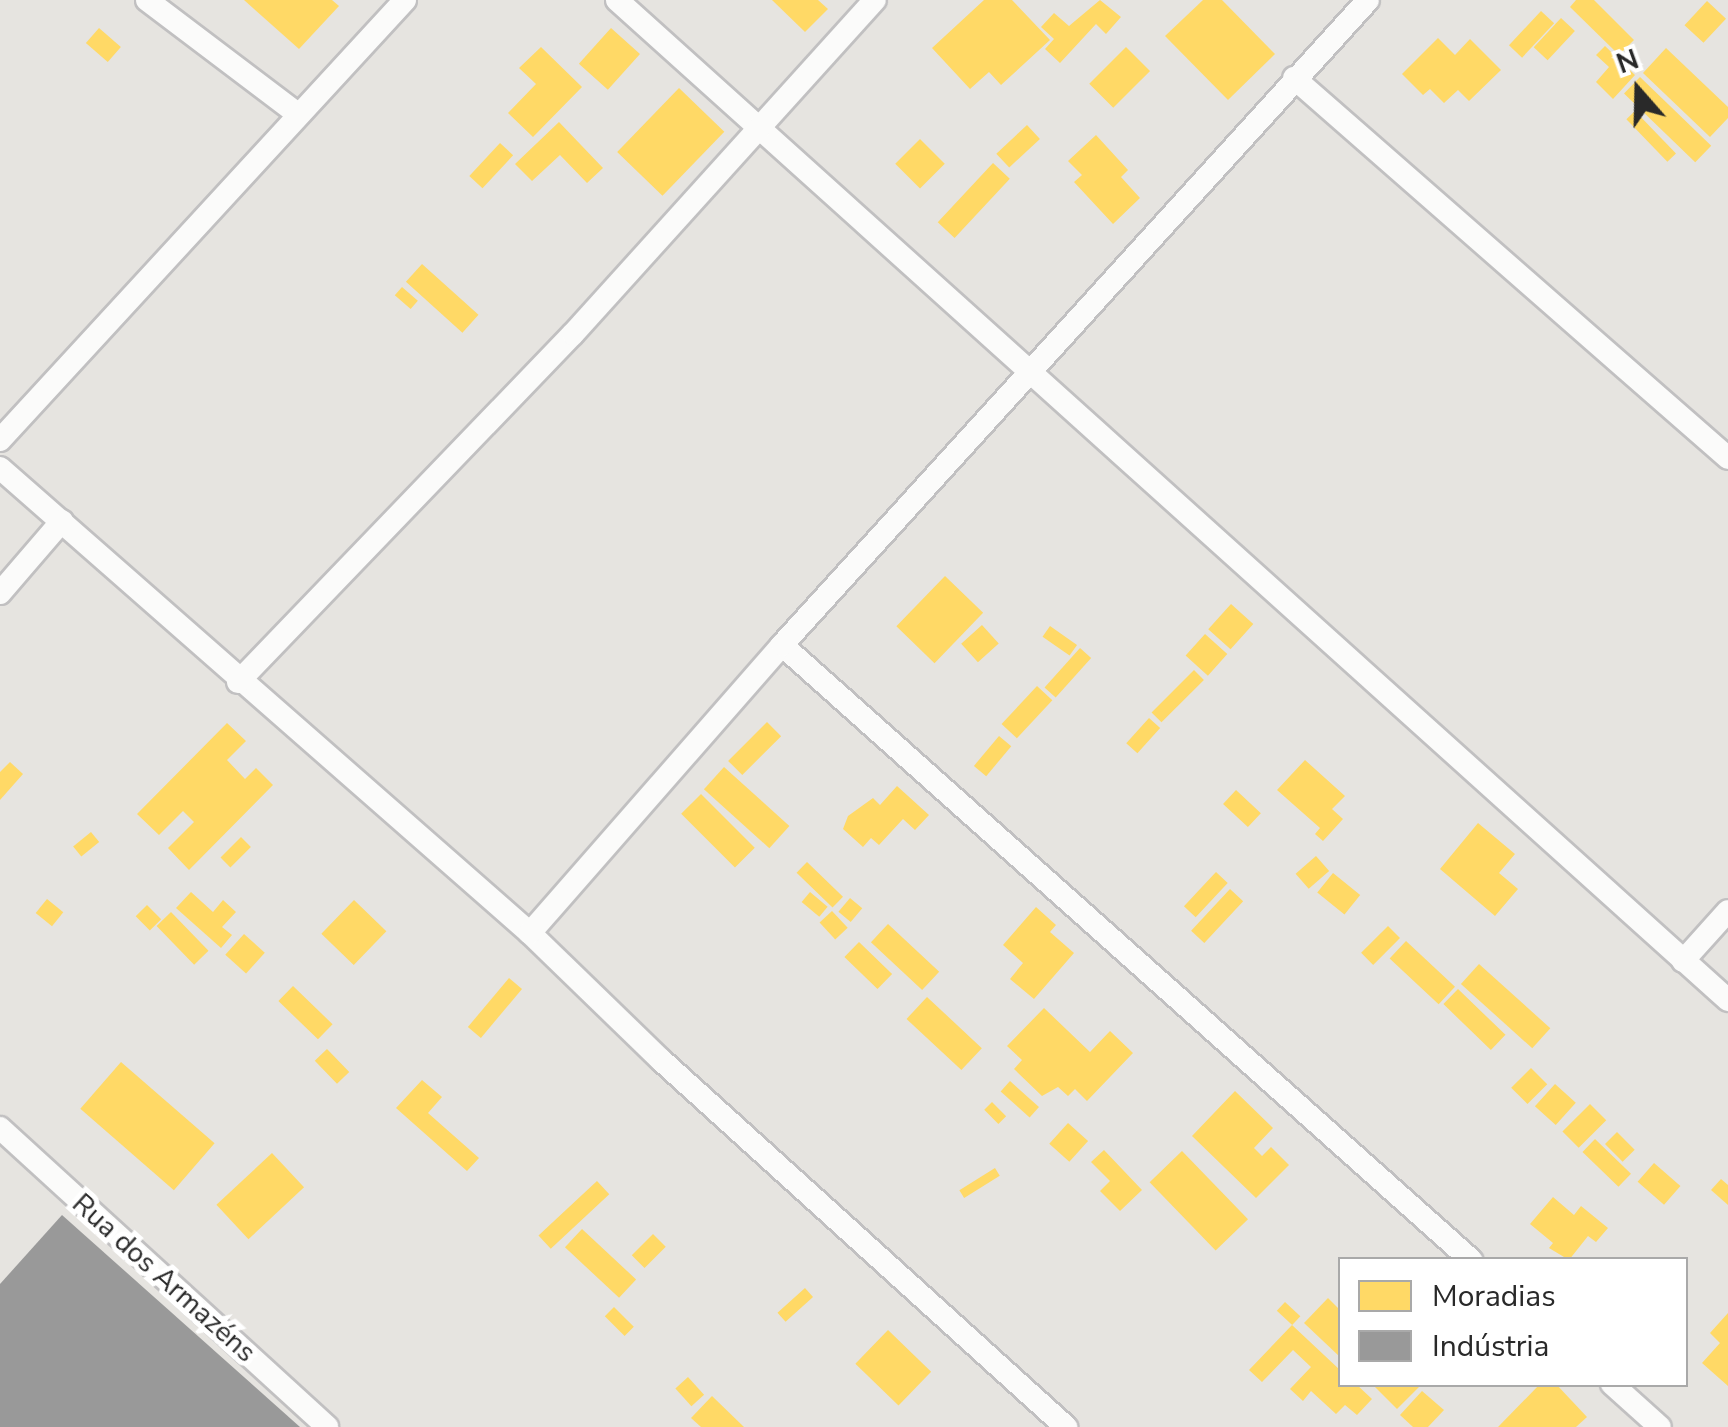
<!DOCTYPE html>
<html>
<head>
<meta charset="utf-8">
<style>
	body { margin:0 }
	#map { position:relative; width:1728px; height:1427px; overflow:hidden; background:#e6e4e0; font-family:"Nunito Sans",sans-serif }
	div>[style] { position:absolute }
	.homes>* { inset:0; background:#ffd966; transform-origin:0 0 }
	.industry>* { inset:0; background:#999 }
	.roads { filter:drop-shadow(2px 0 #c1c0c1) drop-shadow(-2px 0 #c1c0c1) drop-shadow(0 2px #c1c0c1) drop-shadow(0 -2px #c1c0c1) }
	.minor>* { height:22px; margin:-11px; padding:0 11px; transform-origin:11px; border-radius:11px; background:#fbfbfa }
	span { translate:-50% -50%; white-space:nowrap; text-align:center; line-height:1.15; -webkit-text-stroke:10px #fff; paint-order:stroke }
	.street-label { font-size:28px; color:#292929 }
	.legend { position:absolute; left:1338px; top:1257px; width:350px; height:130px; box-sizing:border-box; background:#fff; border:2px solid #a9a9a9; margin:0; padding:12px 18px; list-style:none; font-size:30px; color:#292929 }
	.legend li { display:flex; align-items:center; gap:20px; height:50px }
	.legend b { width:50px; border:2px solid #a9a9a9 }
	.north { position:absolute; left:1588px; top:40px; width:100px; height:100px; -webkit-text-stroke:8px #fff; paint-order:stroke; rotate:340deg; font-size:28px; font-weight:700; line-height:40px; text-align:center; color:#292929 }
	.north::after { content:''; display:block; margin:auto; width:35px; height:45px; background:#292929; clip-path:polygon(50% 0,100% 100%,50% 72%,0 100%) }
</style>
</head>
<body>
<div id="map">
	<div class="homes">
		<i style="clip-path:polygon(244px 0,332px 0,339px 6px,299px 49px)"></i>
		<i style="clip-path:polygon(772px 0,818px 0,828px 9px,805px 32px)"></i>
		<i style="clip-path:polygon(984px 0,1012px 0,1050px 40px,1001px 85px,989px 72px,970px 89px,932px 48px)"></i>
		<i style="clip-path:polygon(1100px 0,1121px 17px,1106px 34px,1096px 24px,1060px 63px,1045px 49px,1054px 39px,1041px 27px,1054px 13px,1069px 26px)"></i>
		<i style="clip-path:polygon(1203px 0,1222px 0,1275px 54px,1228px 100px,1165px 36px)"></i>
		<i style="clip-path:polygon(1576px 0,1594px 0,1634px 40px,1619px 55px,1570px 7px)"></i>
		<i style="left:1707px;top:1px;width:26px;height:33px;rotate:43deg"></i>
		<i style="left:1541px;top:11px;width:18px;height:47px;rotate:43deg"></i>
		<i style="left:1561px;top:18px;width:19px;height:40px;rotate:43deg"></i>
		<i style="left:99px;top:28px;width:29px;height:20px;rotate:41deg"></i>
		<i style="left:611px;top:28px;width:39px;height:48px;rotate:42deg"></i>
		<i style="clip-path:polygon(1438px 38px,1455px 55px,1470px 39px,1501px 70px,1469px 101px,1458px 90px,1444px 103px,1430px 89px,1423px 95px,1402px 74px)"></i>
		<i style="clip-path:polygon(1605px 46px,1635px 75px,1613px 99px,1596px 82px,1609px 67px,1596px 55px)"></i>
		<i style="clip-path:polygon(541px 47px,582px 87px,533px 137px,508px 113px,536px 84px,519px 68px)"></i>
		<i style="left:1126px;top:47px;width:34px;height:52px;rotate:45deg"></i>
		<i style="clip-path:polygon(1666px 48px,1728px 107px,1728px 118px,1710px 137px,1643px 73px)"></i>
		<i style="left:1640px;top:77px;width:99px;height:23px;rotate:44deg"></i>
		<i style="left:679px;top:88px;width:63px;height:89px;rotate:44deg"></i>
		<i style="left:1635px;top:111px;width:59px;height:12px;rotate:46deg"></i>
		<i style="clip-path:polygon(559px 122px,603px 168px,587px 183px,560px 155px,532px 181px,515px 164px)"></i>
		<i style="left:1027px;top:125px;width:19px;height:42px;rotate:47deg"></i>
		<i style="clip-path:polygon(1096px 135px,1128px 170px,1121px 177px,1140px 198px,1113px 224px,1074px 182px,1082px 175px,1068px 161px)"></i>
		<i style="left:920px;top:139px;width:35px;height:35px;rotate:45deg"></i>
		<i style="left:500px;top:143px;width:18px;height:45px;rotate:43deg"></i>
		<i style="left:993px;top:163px;width:23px;height:81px;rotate:43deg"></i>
		<i style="left:422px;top:264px;width:76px;height:24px;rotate:42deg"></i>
		<i style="left:402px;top:287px;width:21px;height:11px;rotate:41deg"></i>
		<i style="left:945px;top:576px;width:53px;height:70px;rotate:44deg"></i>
		<i style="left:1231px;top:604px;width:30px;height:34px;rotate:42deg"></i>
		<i style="left:982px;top:625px;width:25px;height:28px;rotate:48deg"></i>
		<i style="left:1050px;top:626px;width:33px;height:13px;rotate:35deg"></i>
		<i style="left:1205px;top:634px;width:30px;height:29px;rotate:42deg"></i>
		<i style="left:1080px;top:648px;width:15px;height:53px;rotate:42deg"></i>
		<i style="left:1194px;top:670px;width:14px;height:60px;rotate:45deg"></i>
		<i style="left:1037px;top:686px;width:21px;height:52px;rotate:43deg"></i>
		<i style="left:1149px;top:718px;width:15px;height:34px;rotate:42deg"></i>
		<i style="left:767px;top:722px;width:20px;height:55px;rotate:45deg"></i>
		<i style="clip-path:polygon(227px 723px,246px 741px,227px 760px,245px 779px,256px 768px,273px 785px,189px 870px,168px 848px,194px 822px,183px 811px,159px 835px,137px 814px)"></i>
		<i style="left:999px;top:736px;width:16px;height:39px;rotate:40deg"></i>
		<i style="clip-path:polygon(1305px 760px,1345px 796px,1332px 809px,1343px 819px,1323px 841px,1315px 834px,1320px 828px,1277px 790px)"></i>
		<i style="clip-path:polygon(10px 762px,23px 774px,0 800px,0 772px)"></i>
		<i style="left:724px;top:767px;width:88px;height:30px;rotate:42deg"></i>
		<i style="clip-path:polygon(897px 786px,929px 815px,915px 830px,903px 819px,879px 845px,871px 838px,863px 847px,843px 829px,848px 816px,873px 798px,880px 805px)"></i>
		<i style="left:1236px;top:790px;width:34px;height:19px;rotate:43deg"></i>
		<i style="left:701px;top:794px;width:76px;height:28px;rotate:45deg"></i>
		<i style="clip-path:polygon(1478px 823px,1515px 854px,1499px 873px,1518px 889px,1495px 916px,1440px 869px)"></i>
		<i style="left:91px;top:832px;width:13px;height:23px;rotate:51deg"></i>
		<i style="left:241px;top:837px;width:14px;height:29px;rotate:45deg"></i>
		<i style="left:1316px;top:856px;width:20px;height:27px;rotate:49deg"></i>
		<i style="left:807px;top:862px;width:50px;height:15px;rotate:44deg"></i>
		<i style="left:1216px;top:872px;width:16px;height:47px;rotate:43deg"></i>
		<i style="left:1333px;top:873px;width:35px;height:25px;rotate:39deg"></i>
		<i style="left:1230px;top:889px;width:18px;height:57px;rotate:43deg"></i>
		<i style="clip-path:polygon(191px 892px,213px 912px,223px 900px,236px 912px,222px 927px,232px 935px,221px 948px,176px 908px)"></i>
		<i style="left:810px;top:892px;width:23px;height:13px;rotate:40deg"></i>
		<i style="left:850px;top:898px;width:16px;height:18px;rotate:40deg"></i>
		<i style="left:47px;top:899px;width:21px;height:18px;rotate:39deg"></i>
		<i style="left:354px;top:900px;width:45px;height:47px;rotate:44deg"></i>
		<i style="left:147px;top:905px;width:20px;height:16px;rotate:45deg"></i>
		<i style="clip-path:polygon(1036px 907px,1056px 925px,1050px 932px,1074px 953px,1034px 999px,1010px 979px,1023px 963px,1003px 945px)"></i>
		<i style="left:832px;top:911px;width:23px;height:17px;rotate:47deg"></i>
		<i style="left:171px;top:912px;width:54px;height:20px;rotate:46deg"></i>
		<i style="left:888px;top:924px;width:70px;height:25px;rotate:43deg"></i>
		<i style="left:1388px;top:926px;width:17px;height:38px;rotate:45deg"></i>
		<i style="left:244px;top:934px;width:28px;height:28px;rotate:42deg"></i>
		<i style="left:1406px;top:941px;width:67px;height:24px;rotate:43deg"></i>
		<i style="left:859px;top:942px;width:46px;height:21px;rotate:44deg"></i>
		<i style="left:1479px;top:964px;width:96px;height:27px;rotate:42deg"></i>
		<i style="left:509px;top:978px;width:17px;height:64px;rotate:40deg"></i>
		<i style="left:293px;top:986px;width:55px;height:21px;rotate:44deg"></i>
		<i style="left:1458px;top:989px;width:66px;height:21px;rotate:44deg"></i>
		<i style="left:927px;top:997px;width:75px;height:30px;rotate:43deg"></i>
		<i style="clip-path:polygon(1044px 1008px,1090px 1052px,1110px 1031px,1133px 1053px,1087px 1101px,1075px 1089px,1068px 1096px,1058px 1087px,1042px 1096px,1014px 1069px,1022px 1060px,1007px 1046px)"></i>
		<i style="left:327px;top:1049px;width:32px;height:17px;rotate:46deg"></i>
		<i style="left:121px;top:1062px;width:124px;height:62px;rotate:41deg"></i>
		<i style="left:1531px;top:1068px;width:23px;height:28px;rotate:45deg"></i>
		<i style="clip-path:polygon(422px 1080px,442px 1097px,428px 1113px,479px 1158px,467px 1171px,396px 1108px)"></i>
		<i style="left:1010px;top:1081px;width:39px;height:14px;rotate:42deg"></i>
		<i style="left:1555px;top:1084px;width:28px;height:30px;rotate:42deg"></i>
		<i style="clip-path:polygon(1235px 1091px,1273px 1128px,1254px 1148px,1262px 1156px,1271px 1147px,1289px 1165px,1256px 1198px,1192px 1136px)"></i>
		<i style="left:992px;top:1102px;width:20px;height:11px;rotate:45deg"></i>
		<i style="left:1590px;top:1104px;width:23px;height:39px;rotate:45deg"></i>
		<i style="left:1068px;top:1123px;width:27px;height:28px;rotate:42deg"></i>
		<i style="left:1617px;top:1132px;width:25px;height:17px;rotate:45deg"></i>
		<i style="left:1595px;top:1139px;width:50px;height:18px;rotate:44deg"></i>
		<i style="clip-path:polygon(1104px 1150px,1142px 1190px,1120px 1211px,1100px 1191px,1110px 1181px,1091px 1162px)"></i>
		<i style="left:1182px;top:1151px;width:95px;height:45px;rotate:46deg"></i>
		<i style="left:272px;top:1153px;width:47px;height:76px;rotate:47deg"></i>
		<i style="left:1654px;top:1163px;width:35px;height:25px;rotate:41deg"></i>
		<i style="left:995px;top:1168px;width:9px;height:42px;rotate:58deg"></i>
		<i style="clip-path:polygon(1721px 1179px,1728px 1185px,1728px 1205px,1711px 1190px)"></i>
		<i style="left:597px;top:1181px;width:18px;height:80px;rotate:47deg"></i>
		<i style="clip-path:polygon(1553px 1197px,1574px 1215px,1581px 1206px,1608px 1228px,1596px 1242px,1588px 1236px,1569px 1260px,1549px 1248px,1553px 1243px,1530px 1224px)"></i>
		<i style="left:582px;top:1229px;width:74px;height:25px;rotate:43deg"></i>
		<i style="left:653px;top:1234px;width:18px;height:30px;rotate:45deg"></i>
		<i style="left:805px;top:1288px;width:12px;height:37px;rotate:48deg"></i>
		<i style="clip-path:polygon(1328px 1298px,1340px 1310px,1340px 1357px,1304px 1323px)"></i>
		<i style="left:1285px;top:1302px;width:21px;height:12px;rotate:43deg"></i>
		<i style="left:614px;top:1307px;width:28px;height:13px;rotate:45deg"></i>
		<i style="clip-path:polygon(1728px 1313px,1728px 1386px,1702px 1363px,1720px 1343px,1710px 1333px)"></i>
		<i style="clip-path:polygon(1292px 1325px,1340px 1370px,1340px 1384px,1356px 1384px,1372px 1399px,1357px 1415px,1345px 1405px,1336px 1414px,1311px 1391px,1303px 1401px,1290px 1389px,1311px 1367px,1293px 1350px,1262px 1382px,1249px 1370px)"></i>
		<i style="left:888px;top:1330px;width:60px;height:47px;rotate:44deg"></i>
		<i style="left:688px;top:1377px;width:24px;height:17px;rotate:48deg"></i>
		<i style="clip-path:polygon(1372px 1384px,1422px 1384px,1397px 1409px)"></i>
		<i style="clip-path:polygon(1540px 1384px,1556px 1384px,1587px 1417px,1576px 1427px,1498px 1427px)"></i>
		<i style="clip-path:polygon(1422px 1391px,1444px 1410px,1428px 1427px,1413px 1427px,1400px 1415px)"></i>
		<i style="clip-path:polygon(712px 1396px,744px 1427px,701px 1427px,691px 1418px)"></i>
	</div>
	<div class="industry">
		<i style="clip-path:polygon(62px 1215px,300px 1427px,0 1427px,0 1284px)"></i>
	</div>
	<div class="roads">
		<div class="minor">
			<i style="left:147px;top:0;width:189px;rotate:37.1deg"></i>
			<i style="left:617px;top:0;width:1495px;rotate:41.99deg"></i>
			<i style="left:1294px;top:78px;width:577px;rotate:41.2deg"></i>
			<i style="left:0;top:440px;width:598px;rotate:-47.37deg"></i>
			<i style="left:0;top:468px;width:705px;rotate:41.26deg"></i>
			<i style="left:530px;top:933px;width:182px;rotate:44.1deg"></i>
			<i style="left:661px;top:1060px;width:547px;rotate:42.18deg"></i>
			<i style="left:0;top:593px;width:95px;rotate:-49.3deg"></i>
			<i style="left:782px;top:645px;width:924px;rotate:41.75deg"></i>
			<i style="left:238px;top:682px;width:483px;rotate:-46.1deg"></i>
			<i style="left:573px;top:334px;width:450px;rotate:-47.9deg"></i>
			<i style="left:530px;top:933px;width:383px;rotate:-48.8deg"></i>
			<i style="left:782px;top:645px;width:871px;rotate:-47.74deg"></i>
			<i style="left:1683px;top:961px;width:67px;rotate:-48deg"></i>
			<i style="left:0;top:1128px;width:443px;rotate:42.4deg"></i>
			<i style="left:1612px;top:1384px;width:64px;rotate:41.9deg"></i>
		</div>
	</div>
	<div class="street-label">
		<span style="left:164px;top:1278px;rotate:42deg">Rua dos Armazéns</span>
	</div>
	<ul class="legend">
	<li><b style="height:28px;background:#ffd966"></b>Moradias</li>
	<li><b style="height:28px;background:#999"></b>Indústria</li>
	</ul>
	<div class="north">N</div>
</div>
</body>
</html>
